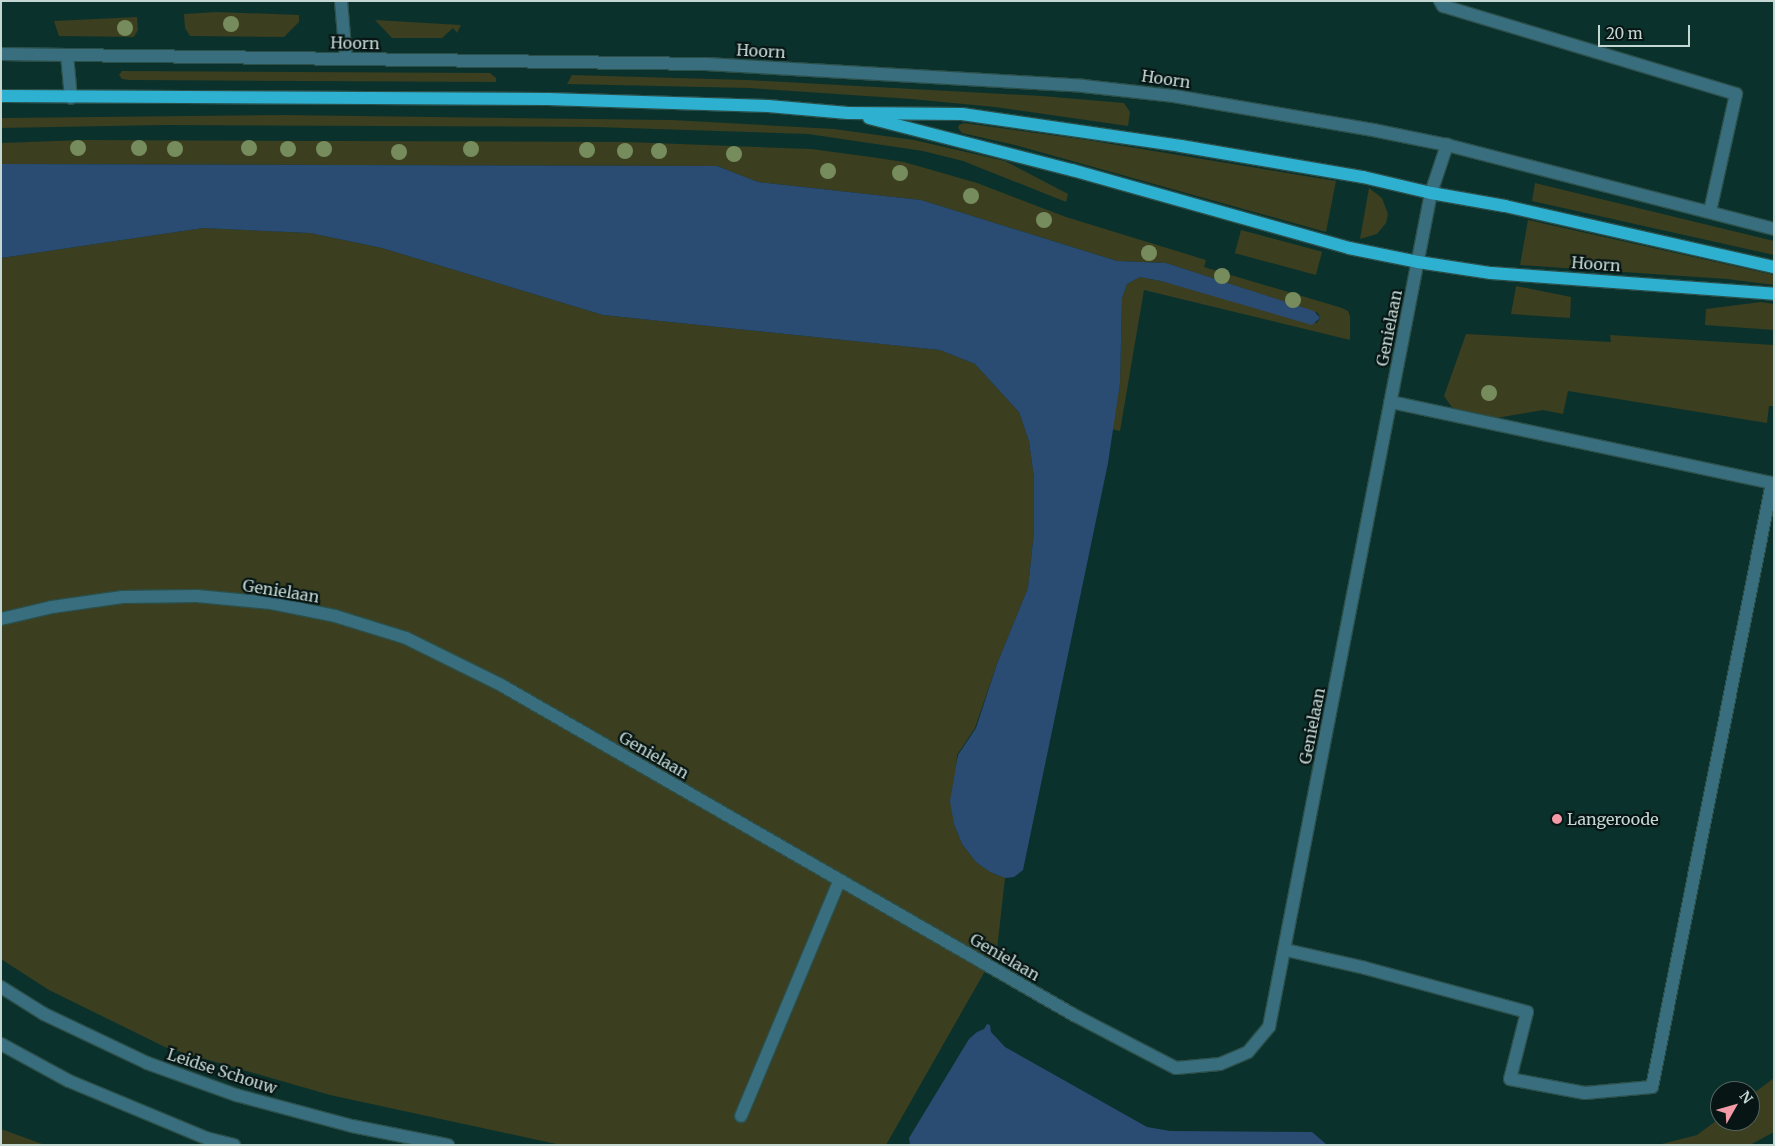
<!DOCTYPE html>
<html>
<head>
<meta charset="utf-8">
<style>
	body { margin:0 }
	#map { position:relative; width:1775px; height:1146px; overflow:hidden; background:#0b312c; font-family:Merriweather,serif }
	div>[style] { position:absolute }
	.green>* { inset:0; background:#3b3e1f; transform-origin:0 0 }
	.water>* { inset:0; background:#2a4c73 }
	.roads { filter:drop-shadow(1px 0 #2c4f4a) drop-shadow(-1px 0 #2c4f4a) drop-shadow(0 1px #2c4f4a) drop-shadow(0 -1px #2c4f4a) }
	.minor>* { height:12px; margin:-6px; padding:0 6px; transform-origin:6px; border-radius:6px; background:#386e7d }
	.major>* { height:12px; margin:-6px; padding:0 6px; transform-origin:6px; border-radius:6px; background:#2eb0d0 }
	.trees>* { width:16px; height:16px; margin:-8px; border-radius:50%; background:#768c5d }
	.dots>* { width:14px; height:14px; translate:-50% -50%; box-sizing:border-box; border:2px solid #071614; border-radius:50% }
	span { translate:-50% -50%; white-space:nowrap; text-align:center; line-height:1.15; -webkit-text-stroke:4.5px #071614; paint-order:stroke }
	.street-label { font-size:16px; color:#c4d7d3 }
	.poi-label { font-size:16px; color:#c4d7d3 }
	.left { translate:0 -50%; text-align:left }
	.frame { position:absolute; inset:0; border:2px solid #c4d7d3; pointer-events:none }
	.north { position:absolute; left:1710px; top:1081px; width:50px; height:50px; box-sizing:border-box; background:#071614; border:1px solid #536360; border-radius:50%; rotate:52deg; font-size:14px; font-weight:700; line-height:20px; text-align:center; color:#c4d7d3 }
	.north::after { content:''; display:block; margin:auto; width:18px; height:22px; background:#f39aa8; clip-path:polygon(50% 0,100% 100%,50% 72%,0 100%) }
	.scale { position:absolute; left:1598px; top:25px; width:92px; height:22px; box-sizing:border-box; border:2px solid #c4d7d3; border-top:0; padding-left:6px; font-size:15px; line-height:18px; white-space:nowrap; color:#c4d7d3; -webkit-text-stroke:4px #071614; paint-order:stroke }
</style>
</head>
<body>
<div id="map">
	<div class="green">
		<i style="clip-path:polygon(217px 12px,299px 15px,299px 22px,284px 37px,190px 36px,185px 28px,184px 14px)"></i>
		<i style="clip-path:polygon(137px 17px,138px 30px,134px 37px,59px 36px,54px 21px)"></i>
		<i style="clip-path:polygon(375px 20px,461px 25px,457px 33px,453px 28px,442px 38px,392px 38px)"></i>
		<i style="clip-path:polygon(122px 71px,490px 73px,496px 78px,496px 82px,130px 80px,122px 79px,119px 75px)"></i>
		<i style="clip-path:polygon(572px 75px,747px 80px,1042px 96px,1124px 103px,1130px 112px,1128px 126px,995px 107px,911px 99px,748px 88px,567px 84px)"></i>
		<i style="clip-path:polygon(284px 115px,672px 120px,834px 129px,914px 140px,1005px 161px,1068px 194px,1066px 202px,963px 161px,923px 151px,808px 134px,595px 127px,165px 125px,1px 128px,1px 118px,4px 118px)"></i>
		<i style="clip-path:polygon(964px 123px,1087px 140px,1336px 181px,1326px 232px,1015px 145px,962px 133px,958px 128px,959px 125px)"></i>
		<i style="clip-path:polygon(84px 140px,628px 142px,811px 149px,871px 157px,904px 162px,977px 183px,1066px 217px,1206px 260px,1204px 267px,1342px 308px,1348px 311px,1350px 316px,1350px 340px,1144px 290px,1120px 431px,1111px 429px,1120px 383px,1122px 298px,1127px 284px,1140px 277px,1161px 281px,1317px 323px,1320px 318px,1318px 313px,1166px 263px,1117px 261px,921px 200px,758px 182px,717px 166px,1px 164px,1px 143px)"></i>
		<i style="clip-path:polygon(1535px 183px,1774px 241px,1774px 255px,1532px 201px)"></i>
		<i style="clip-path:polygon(1369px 188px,1382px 198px,1388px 214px,1386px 223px,1377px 234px,1360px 239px)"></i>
		<i style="clip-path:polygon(1528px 220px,1774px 275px,1774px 285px,1727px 279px,1520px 265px)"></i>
		<i style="clip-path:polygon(203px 228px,310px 233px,382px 248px,603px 315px,940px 350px,975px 364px,1019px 412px,1029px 441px,1034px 478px,1034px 532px,1028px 588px,997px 664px,975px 728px,957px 755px,954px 824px,962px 844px,976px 862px,990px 872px,1005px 878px,997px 950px,886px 1145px,561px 1145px,330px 1095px,167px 1048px,49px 990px,1px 959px,1px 258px)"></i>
		<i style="left:1241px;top:230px;width:84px;height:24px;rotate:15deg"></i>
		<i style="clip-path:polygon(1516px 286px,1571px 297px,1570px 318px,1511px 314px)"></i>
		<i style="clip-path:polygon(1761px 302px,1774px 304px,1774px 330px,1705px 325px,1706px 309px)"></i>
		<i style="clip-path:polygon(1466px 334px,1611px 342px,1610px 335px,1774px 345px,1774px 406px,1769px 406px,1767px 423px,1568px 391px,1563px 414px,1543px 410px,1490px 419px,1460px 413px,1451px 406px,1444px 396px)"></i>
		<i style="clip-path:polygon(1774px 1078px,1774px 1132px,1750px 1145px,1658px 1145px,1697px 1135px,1720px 1118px,1720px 1121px,1750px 1121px,1750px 1096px)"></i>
		<i style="clip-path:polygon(1px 1129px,45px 1145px,1px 1145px)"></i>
	</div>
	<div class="water">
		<i style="clip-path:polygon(1px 164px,717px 166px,758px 182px,921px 200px,1117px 261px,1166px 263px,1314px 311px,1320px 318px,1312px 325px,1161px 281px,1140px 277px,1127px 284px,1122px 298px,1120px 383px,1108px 463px,1023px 870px,1014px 877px,1005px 878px,990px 872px,976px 862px,962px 844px,954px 824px,950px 801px,958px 755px,976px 728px,997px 664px,1028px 588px,1034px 532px,1034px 478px,1029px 441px,1019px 412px,975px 364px,940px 350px,603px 315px,382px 248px,310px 233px,203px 228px,1px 258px)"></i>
		<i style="clip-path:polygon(987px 1024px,990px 1025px,991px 1032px,1005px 1047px,1147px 1127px,1170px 1131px,1312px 1132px,1327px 1145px,910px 1145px,909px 1138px,969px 1039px,977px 1032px,984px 1029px)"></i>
	</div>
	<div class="roads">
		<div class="minor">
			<i style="left:341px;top:1px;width:58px;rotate:85.1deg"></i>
			<i style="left:1440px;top:1px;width:6px;rotate:59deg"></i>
			<i style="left:1443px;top:6px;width:306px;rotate:16.7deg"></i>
			<i style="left:1736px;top:94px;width:120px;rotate:102.5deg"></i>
			<i style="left:1px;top:54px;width:66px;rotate:0.9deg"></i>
			<i style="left:67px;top:55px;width:43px;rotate:84.7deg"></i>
			<i style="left:67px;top:55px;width:639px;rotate:0.81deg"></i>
			<i style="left:706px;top:64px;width:378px;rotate:3.3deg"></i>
			<i style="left:1083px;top:86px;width:92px;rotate:6.3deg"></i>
			<i style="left:1174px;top:96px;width:202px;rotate:9.7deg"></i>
			<i style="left:1373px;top:130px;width:76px;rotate:11.5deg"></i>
			<i style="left:1447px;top:145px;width:338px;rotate:14.4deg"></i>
			<i style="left:1px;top:619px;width:52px;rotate:-13.2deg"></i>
			<i style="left:52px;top:607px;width:71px;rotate:-8.1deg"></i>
			<i style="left:122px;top:597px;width:75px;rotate:-0.8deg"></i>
			<i style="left:197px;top:596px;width:74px;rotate:5.4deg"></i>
			<i style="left:271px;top:603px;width:65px;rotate:11.5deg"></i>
			<i style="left:335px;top:616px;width:74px;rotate:17.2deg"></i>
			<i style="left:406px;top:638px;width:106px;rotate:26.3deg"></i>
			<i style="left:501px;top:685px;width:661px;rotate:29.94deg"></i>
			<i style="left:1074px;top:1015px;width:115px;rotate:27.5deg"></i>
			<i style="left:1176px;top:1068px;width:44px;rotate:-5.2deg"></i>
			<i style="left:1220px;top:1064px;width:30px;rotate:-23deg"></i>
			<i style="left:1248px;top:1052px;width:33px;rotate:-50deg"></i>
			<i style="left:1269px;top:1027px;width:850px;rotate:-79.01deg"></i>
			<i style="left:1431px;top:193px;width:51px;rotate:-71.6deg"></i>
			<i style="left:1286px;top:950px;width:81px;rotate:12.8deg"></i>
			<i style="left:1365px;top:968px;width:168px;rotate:15.2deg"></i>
			<i style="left:1527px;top:1012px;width:69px;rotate:104.2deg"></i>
			<i style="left:1510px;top:1079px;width:76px;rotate:10.6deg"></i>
			<i style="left:1585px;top:1093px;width:67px;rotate:-5.1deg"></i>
			<i style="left:1652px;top:1087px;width:616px;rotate:-78.76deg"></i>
			<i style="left:1772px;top:483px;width:390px;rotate:-168deg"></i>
			<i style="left:1px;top:987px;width:51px;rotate:32.1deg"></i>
			<i style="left:44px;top:1014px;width:114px;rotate:25.4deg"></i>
			<i style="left:147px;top:1063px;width:95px;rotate:19.8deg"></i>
			<i style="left:236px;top:1095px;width:120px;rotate:15deg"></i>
			<i style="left:352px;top:1126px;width:98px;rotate:11.2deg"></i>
			<i style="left:1px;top:1044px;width:77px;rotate:28.6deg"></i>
			<i style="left:69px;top:1081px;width:148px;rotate:22.6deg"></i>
			<i style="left:206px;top:1138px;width:29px;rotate:14deg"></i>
			<i style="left:741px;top:1116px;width:254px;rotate:-67.3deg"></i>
		</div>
		<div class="major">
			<i style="left:1px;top:96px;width:547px;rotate:0.31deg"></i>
			<i style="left:548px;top:99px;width:220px;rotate:1.8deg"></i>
			<i style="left:768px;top:106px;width:80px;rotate:5deg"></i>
			<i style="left:848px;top:113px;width:114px;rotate:0.5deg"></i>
			<i style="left:962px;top:114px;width:221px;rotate:8.3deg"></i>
			<i style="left:1181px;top:146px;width:185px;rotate:9.7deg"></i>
			<i style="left:1363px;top:177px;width:70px;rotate:13.2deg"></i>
			<i style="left:1431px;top:193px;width:75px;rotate:10deg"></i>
			<i style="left:1505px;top:206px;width:276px;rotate:12.8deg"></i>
			<i style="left:869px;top:118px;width:210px;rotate:14.4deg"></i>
			<i style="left:1072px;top:170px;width:288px;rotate:15.7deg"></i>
			<i style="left:1349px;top:248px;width:70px;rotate:11.5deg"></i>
			<i style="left:1418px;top:262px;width:74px;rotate:8.6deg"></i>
			<i style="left:1491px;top:273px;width:284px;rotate:4.2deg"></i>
		</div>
	</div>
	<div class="trees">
		<i style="left:231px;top:24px"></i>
		<i style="left:125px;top:28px"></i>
		<i style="left:78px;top:148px"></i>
		<i style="left:139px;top:148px"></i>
		<i style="left:249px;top:148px"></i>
		<i style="left:175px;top:149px"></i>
		<i style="left:288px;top:149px"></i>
		<i style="left:324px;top:149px"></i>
		<i style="left:471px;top:149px"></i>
		<i style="left:587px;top:150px"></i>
		<i style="left:625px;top:151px"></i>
		<i style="left:659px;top:151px"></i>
		<i style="left:399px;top:152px"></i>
		<i style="left:734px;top:154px"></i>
		<i style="left:828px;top:171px"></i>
		<i style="left:900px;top:173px"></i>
		<i style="left:971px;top:196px"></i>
		<i style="left:1044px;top:220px"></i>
		<i style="left:1149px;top:253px"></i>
		<i style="left:1222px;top:276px"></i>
		<i style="left:1293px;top:300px"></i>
		<i style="left:1489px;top:393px"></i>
	</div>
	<div class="dots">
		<i style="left:1557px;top:819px;background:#f39aa8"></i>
	</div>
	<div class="street-label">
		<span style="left:355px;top:43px;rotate:1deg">Hoorn</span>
		<span style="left:761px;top:51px;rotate:3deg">Hoorn</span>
		<span style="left:1166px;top:79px;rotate:8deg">Hoorn</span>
		<span style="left:1596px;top:264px;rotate:4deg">Hoorn</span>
		<span style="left:1389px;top:328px;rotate:-79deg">Genielaan</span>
		<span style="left:281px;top:591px;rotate:9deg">Genielaan</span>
		<span style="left:1312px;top:726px;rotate:-79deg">Genielaan</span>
		<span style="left:654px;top:755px;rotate:30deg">Genielaan</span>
		<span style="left:1005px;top:957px;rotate:30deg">Genielaan</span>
		<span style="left:222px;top:1071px;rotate:18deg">Leidse Schouw</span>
	</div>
	<div class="poi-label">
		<span class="left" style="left:1567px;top:819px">Langeroode</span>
	</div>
	<div class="frame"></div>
	<div class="north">N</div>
	<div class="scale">20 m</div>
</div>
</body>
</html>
